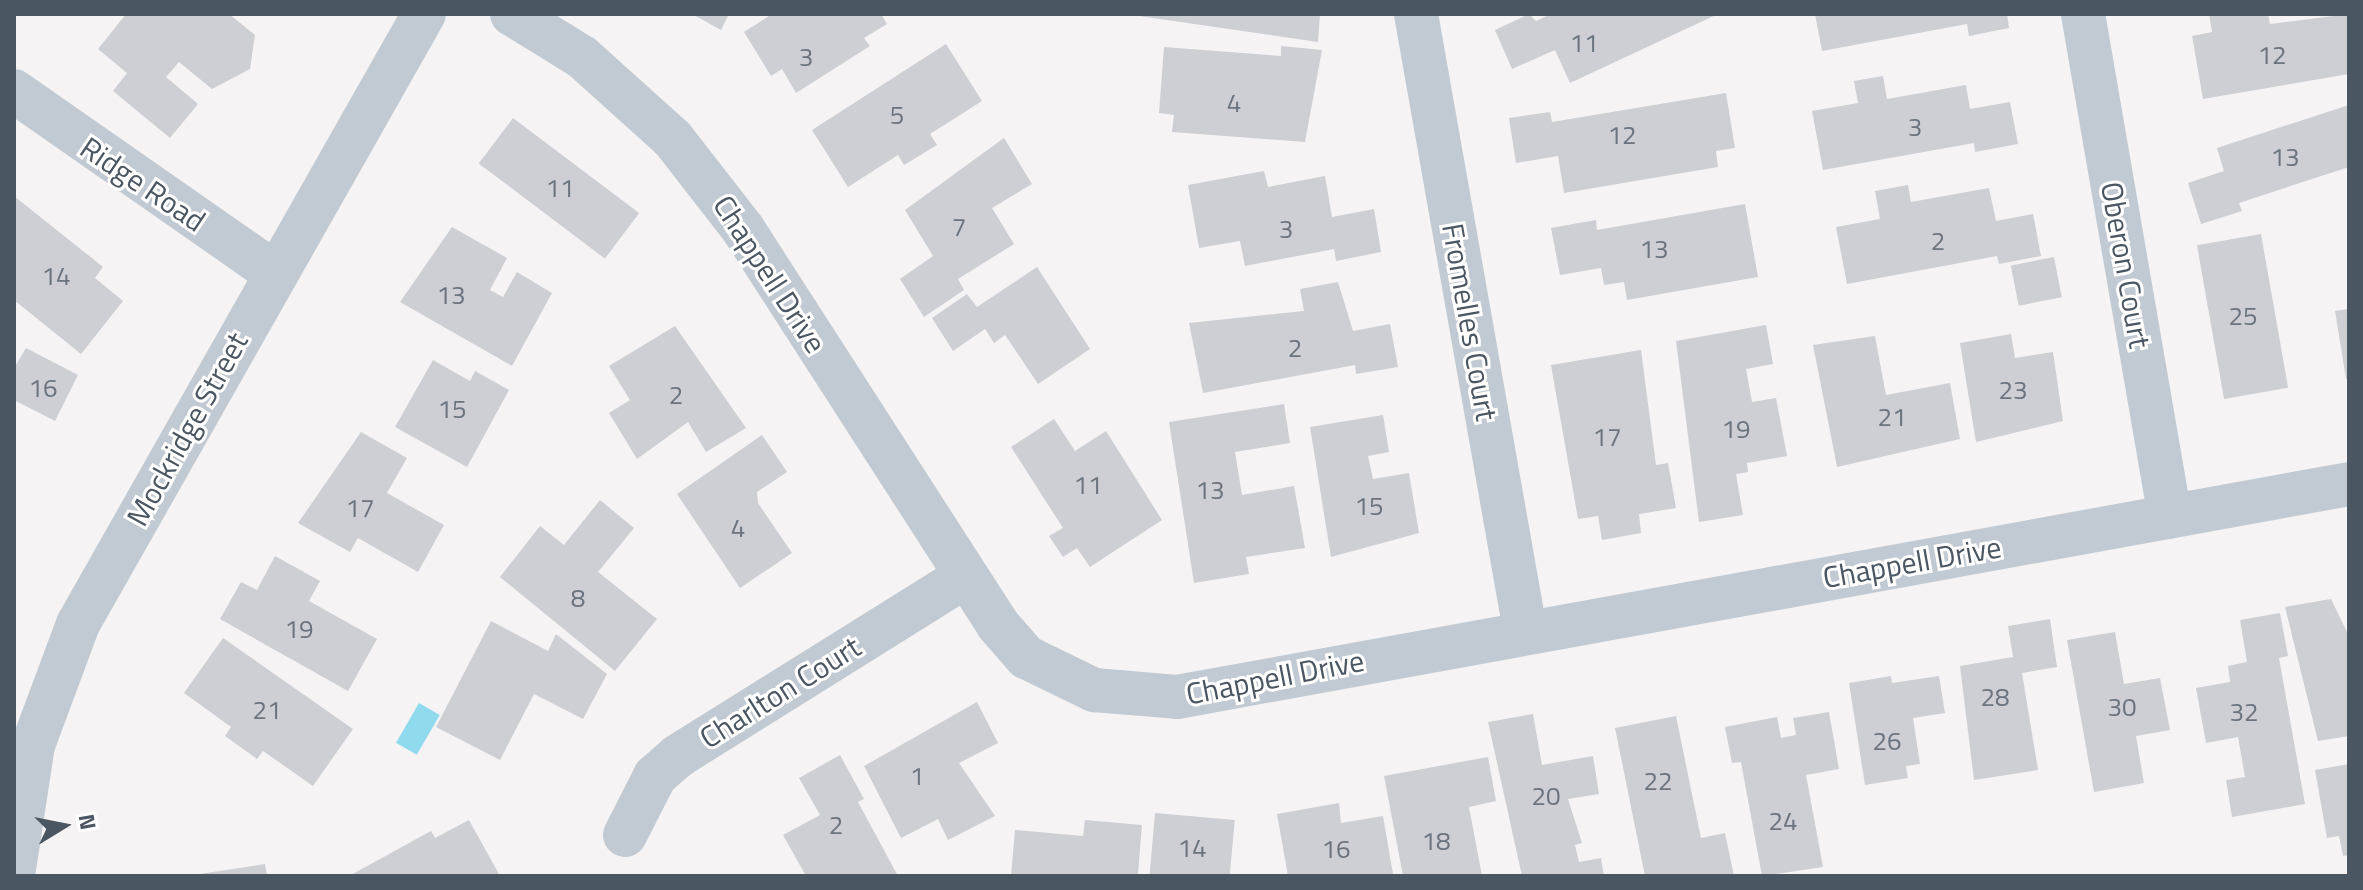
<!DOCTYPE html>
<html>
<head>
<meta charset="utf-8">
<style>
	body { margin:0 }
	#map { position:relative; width:2363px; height:890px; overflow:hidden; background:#f5f3f3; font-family:"Titillium Web",sans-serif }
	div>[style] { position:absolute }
	.water>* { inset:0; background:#90daee; transform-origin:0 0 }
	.building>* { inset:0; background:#cdcfd5; transform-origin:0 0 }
	.minor>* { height:44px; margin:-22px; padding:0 22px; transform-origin:22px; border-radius:22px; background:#c1cad2 }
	span { translate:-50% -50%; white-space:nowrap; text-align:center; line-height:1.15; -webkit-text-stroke:6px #fff; paint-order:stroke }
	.number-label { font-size:26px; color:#6b747e }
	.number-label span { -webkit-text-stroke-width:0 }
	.street-label { font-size:30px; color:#4a5661 }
	.frame { position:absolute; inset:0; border:16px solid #4a5661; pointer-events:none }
	.north { position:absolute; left:24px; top:786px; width:80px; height:80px; -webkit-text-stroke:6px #fff; paint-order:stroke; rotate:80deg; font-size:22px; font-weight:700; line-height:32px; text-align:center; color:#4a5661 }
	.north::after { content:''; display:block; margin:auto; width:28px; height:36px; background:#4a5661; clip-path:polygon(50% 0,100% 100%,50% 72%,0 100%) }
</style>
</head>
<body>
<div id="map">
	<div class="water">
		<i style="left:419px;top:703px;width:24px;height:46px;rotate:30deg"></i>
	</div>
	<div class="building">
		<i style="clip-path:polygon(126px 14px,229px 14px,255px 35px,250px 69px,212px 89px,179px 62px,166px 77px,198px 104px,170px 138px,113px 91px,127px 73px,98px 49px)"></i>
		<i style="clip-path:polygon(692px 14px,729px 14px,721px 30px)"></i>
		<i style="clip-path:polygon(772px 14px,881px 14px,887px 24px,864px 38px,870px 46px,796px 93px,782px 69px,771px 76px,744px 32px)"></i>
		<i style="clip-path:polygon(1125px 14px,1320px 14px,1318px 42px)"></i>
		<i style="clip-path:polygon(1529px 14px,1536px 21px,1551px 14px,1718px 14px,1570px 83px,1555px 50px,1512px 69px,1495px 30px)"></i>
		<i style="clip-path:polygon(1815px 14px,2007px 14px,2009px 28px,1969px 36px,1967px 24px,1822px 51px)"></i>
		<i style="clip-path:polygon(2209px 14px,2268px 14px,2270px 24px,2349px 14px,2349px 74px,2203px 99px,2192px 36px,2212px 32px)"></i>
		<i style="clip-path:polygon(946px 44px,982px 101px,930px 134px,937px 145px,904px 165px,898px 155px,848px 187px,812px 130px)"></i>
		<i style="clip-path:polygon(1281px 46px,1322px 50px,1305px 142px,1172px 132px,1174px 115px,1159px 113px,1164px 47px,1281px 56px)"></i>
		<i style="clip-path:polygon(1883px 76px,1887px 99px,1966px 85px,1970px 109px,2010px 102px,2018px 144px,1975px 152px,1974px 143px,1823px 170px,1812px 111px,1858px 103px,1854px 81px)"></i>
		<i style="clip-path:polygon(1726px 93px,1735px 148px,1716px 151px,1718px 167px,1564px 193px,1558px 156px,1516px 163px,1509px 118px,1550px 112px,1552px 122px)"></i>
		<i style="clip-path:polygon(2349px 105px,2349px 167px,2239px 203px,2242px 211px,2201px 224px,2188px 183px,2224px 171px,2217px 148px)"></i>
		<i style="left:513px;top:118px;width:158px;height:57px;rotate:37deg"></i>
		<i style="clip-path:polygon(1004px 138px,1032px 184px,992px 208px,1014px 244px,958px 279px,964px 290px,924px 317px,900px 279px,933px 256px,905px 210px)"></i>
		<i style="clip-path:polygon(1264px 171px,1268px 187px,1325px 176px,1332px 217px,1374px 209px,1381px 252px,1336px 261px,1334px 249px,1245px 266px,1240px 241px,1199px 248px,1188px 185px)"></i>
		<i style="clip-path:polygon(1908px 185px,1911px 202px,1989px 188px,1996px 221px,2033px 214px,2041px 256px,1999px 264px,1997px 256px,1847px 284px,1836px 227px,1880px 219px,1875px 191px)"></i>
		<i style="clip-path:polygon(14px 196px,103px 267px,95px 278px,123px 301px,81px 354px,14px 300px)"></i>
		<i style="clip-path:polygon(1745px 204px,1758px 277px,1627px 300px,1624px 282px,1604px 285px,1601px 268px,1560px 275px,1551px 228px,1596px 220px,1597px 230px)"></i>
		<i style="clip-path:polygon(452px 227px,507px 258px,490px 290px,503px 297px,517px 272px,552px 293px,512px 366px,400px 302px)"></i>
		<i style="left:2261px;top:234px;width:156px;height:65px;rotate:80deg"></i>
		<i style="left:2054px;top:257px;width:41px;height:44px;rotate:79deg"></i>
		<i style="clip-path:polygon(1037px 267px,1090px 349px,1038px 384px,1005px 335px,994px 343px,985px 329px,953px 351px,932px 318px,967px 294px,977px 307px)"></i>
		<i style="clip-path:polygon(1338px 282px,1353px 331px,1390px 324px,1398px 367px,1356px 374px,1355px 365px,1203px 393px,1189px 323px,1304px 311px,1300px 289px)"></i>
		<i style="clip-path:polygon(2349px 309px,2349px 379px,2346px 379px,2335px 311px)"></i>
		<i style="clip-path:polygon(1766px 325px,1773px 364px,1746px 369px,1752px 402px,1776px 398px,1787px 456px,1747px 463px,1748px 472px,1736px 474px,1743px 515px,1699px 522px,1676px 341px)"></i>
		<i style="clip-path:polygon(675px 326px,746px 428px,706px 452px,688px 422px,637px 459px,609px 413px,630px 400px,609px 366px)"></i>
		<i style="clip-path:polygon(2011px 334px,2015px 358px,2053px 352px,2063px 421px,1976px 442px,1960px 343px)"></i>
		<i style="clip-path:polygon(1875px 336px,1886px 395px,1950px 383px,1960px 439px,1837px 467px,1813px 345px)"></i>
		<i style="clip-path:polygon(26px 348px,78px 375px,55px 421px,14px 400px,14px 368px)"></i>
		<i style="clip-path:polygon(1641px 350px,1656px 465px,1668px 463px,1676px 508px,1639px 514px,1641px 533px,1602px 540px,1598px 516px,1578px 519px,1551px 365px)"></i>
		<i style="clip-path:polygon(433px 360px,470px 381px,475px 371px,509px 390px,467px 467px,395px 427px)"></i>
		<i style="clip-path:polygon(1284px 404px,1290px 443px,1235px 452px,1242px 495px,1294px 486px,1305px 548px,1246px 557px,1249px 574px,1194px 583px,1169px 422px)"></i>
		<i style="clip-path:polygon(1383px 415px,1389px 452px,1368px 456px,1373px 479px,1409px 473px,1419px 533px,1331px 557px,1310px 427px)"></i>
		<i style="clip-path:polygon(1054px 419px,1075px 451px,1106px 431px,1162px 520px,1090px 567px,1077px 548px,1063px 557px,1049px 536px,1063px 528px,1011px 447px)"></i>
		<i style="clip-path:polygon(361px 432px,407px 458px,387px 493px,444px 525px,418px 572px,358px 538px,350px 552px,298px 523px)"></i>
		<i style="clip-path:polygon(762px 435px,787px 472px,757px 492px,758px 503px,792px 553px,740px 588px,677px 494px)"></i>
		<i style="clip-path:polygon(600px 500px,634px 528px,598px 572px,657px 619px,615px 671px,500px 577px,540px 526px,564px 545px)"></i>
		<i style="clip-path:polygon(275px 556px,320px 581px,309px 601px,377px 639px,348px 691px,220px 619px,241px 582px,257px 590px)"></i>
		<i style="clip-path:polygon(2331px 599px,2349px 636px,2349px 736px,2318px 741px,2285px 607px)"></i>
		<i style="clip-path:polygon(2280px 613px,2288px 656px,2279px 658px,2305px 804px,2232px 817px,2226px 780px,2245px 777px,2238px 737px,2206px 743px,2196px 688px,2230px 682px,2228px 666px,2247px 662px,2240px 620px)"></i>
		<i style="clip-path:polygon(2050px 619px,2057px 667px,2022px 673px,2038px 770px,1974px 780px,1960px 666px,2013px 657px,2008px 626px)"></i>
		<i style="clip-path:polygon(491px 621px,548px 651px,556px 634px,607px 674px,583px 719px,534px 694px,500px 760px,436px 727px)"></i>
		<i style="clip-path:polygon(2115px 632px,2124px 684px,2160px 678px,2170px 730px,2136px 736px,2144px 783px,2094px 792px,2067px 640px)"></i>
		<i style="clip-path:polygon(223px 638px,353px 729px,313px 786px,263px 751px,257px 759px,225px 736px,231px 727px,184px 693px)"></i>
		<i style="clip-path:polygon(1891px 676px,1892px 683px,1939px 676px,1945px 713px,1913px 718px,1920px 764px,1906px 766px,1908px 778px,1865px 785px,1849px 683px)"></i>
		<i style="clip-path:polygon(977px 702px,998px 743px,959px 763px,995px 816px,948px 840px,938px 819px,901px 838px,864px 766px)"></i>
		<i style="clip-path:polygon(1829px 712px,1839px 769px,1806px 775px,1823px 867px,1762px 876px,1741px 762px,1732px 763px,1725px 727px,1777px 717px,1781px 738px,1796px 735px,1793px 718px)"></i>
		<i style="clip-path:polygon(1533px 714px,1542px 765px,1593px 756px,1599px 794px,1568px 799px,1582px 843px,1575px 845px,1579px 862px,1601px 858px,1604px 876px,1522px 876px,1488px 722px)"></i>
		<i style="clip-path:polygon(1676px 716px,1701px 838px,1725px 833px,1734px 876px,1645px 876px,1615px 728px)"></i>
		<i style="clip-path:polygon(840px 755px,864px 799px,858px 802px,898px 876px,806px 876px,783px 835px,820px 815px,799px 778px)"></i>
		<i style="clip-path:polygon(1488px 757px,1496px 801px,1469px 807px,1482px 876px,1403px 876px,1384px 776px)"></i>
		<i style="clip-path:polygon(2349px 764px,2349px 855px,2343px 856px,2339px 836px,2327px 838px,2315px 770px)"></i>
		<i style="clip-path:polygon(1339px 803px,1341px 823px,1383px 816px,1393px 874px,1288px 876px,1277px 814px)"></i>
		<i style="left:1155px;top:813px;width:80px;height:63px;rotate:5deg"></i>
		<i style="clip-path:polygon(469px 820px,500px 876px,349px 876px,431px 831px,435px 838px)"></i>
		<i style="clip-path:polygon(1085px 820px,1142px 825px,1138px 874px,1011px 876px,1015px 830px,1083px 836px)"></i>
		<i style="clip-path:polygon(265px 864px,267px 876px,200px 876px,200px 874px)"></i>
	</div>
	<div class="minor">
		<i style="left:512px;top:14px;width:82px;rotate:31.6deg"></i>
		<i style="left:582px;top:57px;width:122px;rotate:42deg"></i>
		<i style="left:673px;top:139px;width:114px;rotate:52.1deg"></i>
		<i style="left:743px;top:229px;width:471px;rotate:57.2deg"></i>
		<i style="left:998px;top:625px;width:43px;rotate:48.8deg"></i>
		<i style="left:1026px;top:657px;width:76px;rotate:25.9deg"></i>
		<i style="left:1094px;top:690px;width:83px;rotate:4.8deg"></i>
		<i style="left:1177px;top:697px;width:1191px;rotate:-10.3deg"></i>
		<i style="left:1416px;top:14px;width:626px;rotate:79.97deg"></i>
		<i style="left:2083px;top:14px;width:510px;rotate:80.19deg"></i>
		<i style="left:14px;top:91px;width:318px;rotate:34.9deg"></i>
		<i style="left:625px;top:835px;width:66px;rotate:-63deg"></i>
		<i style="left:655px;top:776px;width:30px;rotate:-41deg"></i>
		<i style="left:678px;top:756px;width:338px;rotate:-32deg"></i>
		<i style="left:14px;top:869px;width:125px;rotate:-81.3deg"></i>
		<i style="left:33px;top:745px;width:129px;rotate:-69.6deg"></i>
		<i style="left:78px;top:624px;width:701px;rotate:-60.44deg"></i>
	</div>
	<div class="number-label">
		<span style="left:1584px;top:43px">11</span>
		<span style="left:2272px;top:55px">12</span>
		<span style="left:806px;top:57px">3</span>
		<span style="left:1234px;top:103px">4</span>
		<span style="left:897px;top:115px">5</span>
		<span style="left:1915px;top:127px">3</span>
		<span style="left:1622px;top:135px">12</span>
		<span style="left:2285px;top:157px">13</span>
		<span style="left:560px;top:188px">11</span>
		<span style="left:959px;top:227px">7</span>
		<span style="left:1286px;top:229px">3</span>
		<span style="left:1938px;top:241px">2</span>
		<span style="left:1654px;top:249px">13</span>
		<span style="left:56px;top:276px">14</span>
		<span style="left:451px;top:295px">13</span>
		<span style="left:2243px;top:316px">25</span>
		<span style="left:1295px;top:348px">2</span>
		<span style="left:43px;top:388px">16</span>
		<span style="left:2013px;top:390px">23</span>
		<span style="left:676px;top:395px">2</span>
		<span style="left:452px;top:409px">15</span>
		<span style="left:1892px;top:417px">21</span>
		<span style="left:1736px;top:429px">19</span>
		<span style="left:1607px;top:437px">17</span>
		<span style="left:1088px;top:485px">11</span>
		<span style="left:1210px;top:490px">13</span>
		<span style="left:1369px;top:506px">15</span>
		<span style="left:360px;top:508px">17</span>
		<span style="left:738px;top:528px">4</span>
		<span style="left:578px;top:598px">8</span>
		<span style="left:299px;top:629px">19</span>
		<span style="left:1995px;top:697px">28</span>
		<span style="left:2122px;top:707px">30</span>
		<span style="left:267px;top:710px">21</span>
		<span style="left:2244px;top:712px">32</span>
		<span style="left:1887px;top:741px">26</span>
		<span style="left:917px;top:776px">1</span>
		<span style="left:1658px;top:781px">22</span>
		<span style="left:1546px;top:796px">20</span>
		<span style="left:1783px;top:821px">24</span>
		<span style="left:836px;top:825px">2</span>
		<span style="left:1436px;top:841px">18</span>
		<span style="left:1192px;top:848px">14</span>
		<span style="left:1336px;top:849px">16</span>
	</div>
	<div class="street-label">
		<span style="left:143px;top:184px;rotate:34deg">Ridge Road</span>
		<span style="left:2126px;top:265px;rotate:80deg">Oberon Court</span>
		<span style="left:770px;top:274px;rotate:57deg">Chappell Drive</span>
		<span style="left:1470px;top:322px;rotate:80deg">Fromelles Court</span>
		<span style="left:187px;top:429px;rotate:-61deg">Mockridge Street</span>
		<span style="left:1912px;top:562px;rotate:-10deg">Chappell Drive</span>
		<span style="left:1275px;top:677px;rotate:-11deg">Chappell Drive</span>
		<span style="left:780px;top:692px;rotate:-32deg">Charlton Court</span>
	</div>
	<div class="frame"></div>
	<div class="north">N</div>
</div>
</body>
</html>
